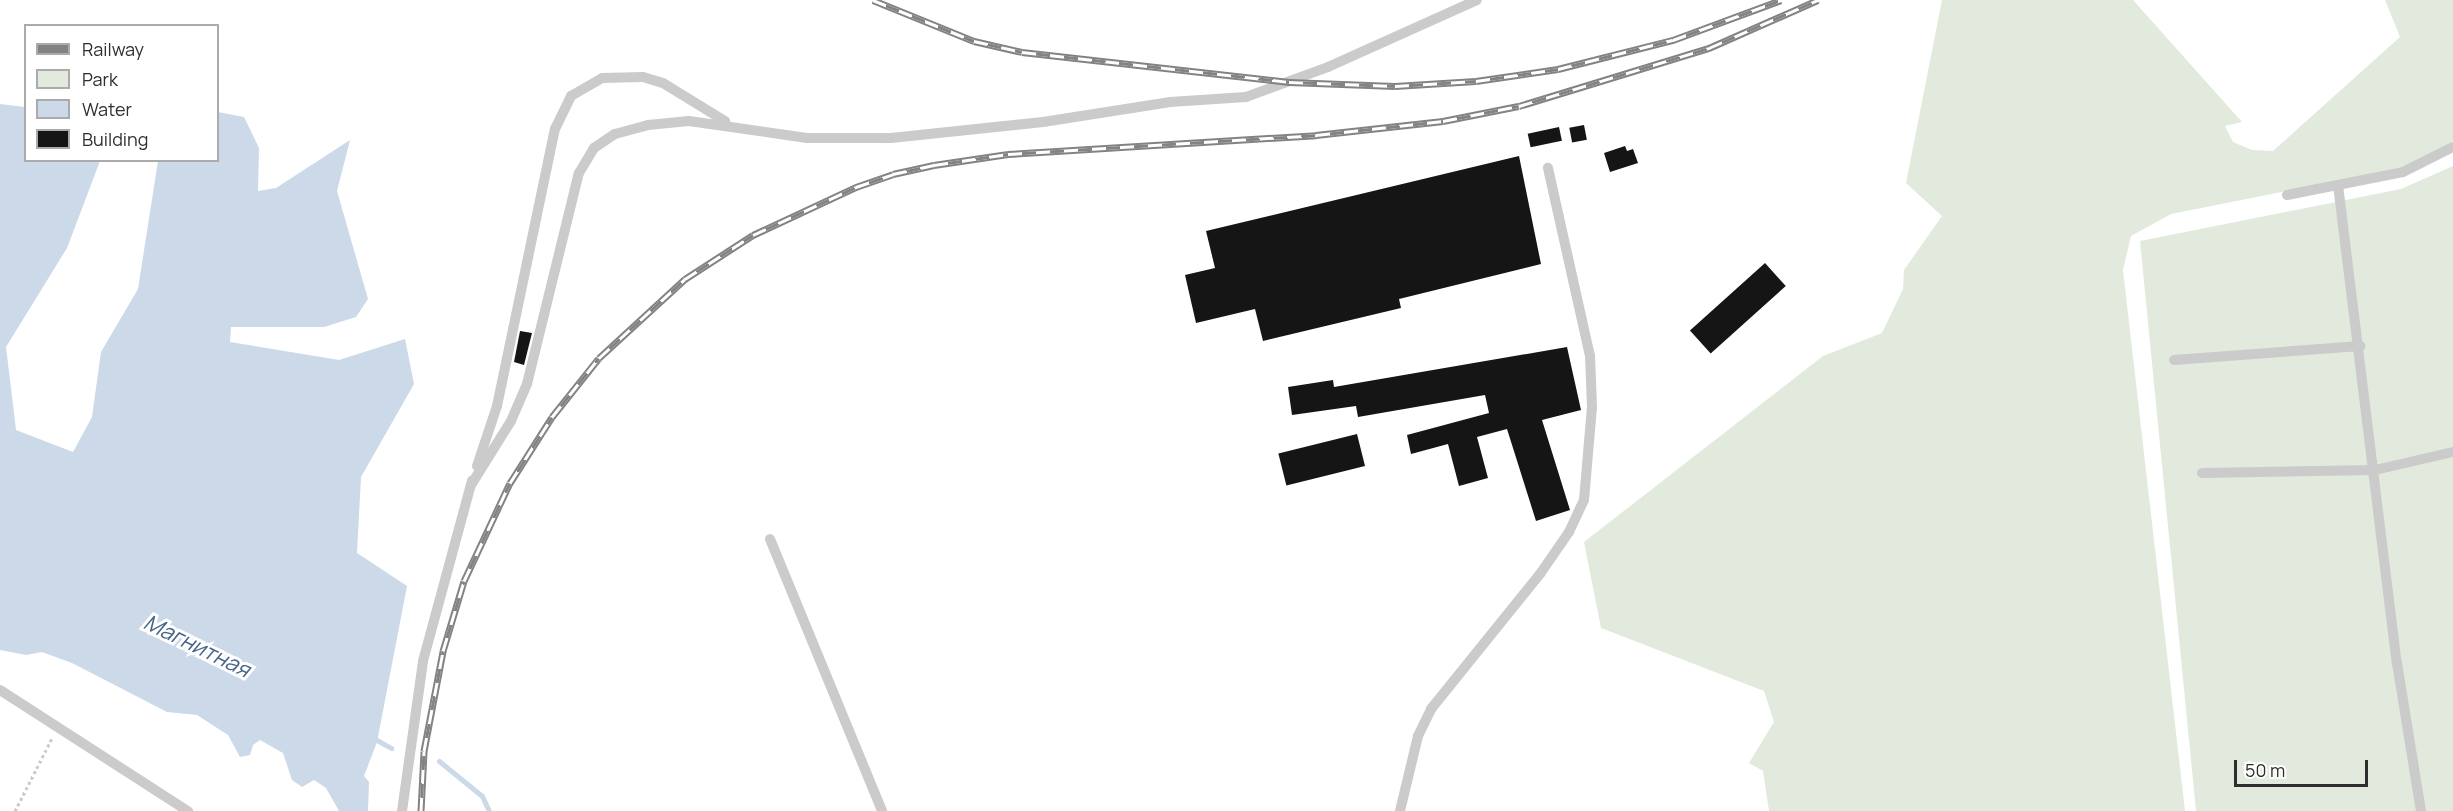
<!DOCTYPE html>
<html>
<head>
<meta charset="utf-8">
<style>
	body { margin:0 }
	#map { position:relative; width:2453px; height:811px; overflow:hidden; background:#fff; font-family:Manrope,sans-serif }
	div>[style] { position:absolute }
	.green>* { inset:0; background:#e2eadd }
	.water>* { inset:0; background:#cbd9e8 }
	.stream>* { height:5px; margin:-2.5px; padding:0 2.5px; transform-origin:2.5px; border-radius:2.5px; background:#cbd9e8 }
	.building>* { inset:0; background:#151515; transform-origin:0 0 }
	.path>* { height:3px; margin-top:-1.5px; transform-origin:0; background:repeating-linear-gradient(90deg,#cbcbcb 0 3px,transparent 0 6px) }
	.service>* { height:10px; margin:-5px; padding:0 5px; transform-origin:5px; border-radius:5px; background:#cbcbcb }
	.rail>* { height:7px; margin-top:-3.5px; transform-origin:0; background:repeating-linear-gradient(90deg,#fff 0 14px,#838383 0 28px); box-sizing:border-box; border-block:2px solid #838383 }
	span { translate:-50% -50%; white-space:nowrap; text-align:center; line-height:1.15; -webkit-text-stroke:6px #fff; paint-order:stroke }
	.water-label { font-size:22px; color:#456487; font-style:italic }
	.legend { position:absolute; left:24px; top:24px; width:195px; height:138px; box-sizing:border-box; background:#fff; border:2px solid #ababab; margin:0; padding:8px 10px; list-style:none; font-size:18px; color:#2e2e2e }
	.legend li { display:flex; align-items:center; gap:12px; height:30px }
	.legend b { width:30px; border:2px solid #ababab }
	.scale { position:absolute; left:2234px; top:760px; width:134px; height:27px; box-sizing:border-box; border:3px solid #2e2e2e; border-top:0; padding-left:8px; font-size:18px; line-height:21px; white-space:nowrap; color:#2e2e2e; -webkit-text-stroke:4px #fff; paint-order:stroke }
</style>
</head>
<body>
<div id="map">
	<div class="green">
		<i style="clip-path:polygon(1942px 0,2133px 0,2242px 122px,2225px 126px,2233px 142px,2252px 150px,2273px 151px,2400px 37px,2385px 0,2453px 0,2453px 141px,2446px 147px,2417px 165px,2171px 214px,2131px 236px,2123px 270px,2185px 811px,1769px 811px,1763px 771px,1749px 763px,1774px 722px,1764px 691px,1601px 628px,1584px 542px,1823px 356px,1882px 333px,1903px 289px,1904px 270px,1942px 216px,1906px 183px)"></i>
		<i style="clip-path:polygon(2453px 166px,2453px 811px,2196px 811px,2140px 241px,2401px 189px)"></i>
	</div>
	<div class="water">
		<i style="clip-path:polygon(0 104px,25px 107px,26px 160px,100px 161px,67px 248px,6px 347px,16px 430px,73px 452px,92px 417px,101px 352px,138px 289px,158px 161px,218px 160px,218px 112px,244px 117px,259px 148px,258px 191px,276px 188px,350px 140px,337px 191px,368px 299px,356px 317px,324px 327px,231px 327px,230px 342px,339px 360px,405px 339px,414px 384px,361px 477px,357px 553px,407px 586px,377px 742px,364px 776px,369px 782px,368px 811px,339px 811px,326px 788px,314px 780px,302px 787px,292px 780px,283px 753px,260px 740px,253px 745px,250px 755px,240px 757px,228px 735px,197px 715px,167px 712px,72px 663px,42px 652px,26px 655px,0 650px)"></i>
	</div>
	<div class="stream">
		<i style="left:373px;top:738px;width:21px;rotate:29deg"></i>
		<i style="left:439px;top:761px;width:55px;rotate:39.1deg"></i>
		<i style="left:482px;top:796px;width:17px;rotate:65deg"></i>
	</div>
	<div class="building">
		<i style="left:1584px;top:125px;width:15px;height:15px;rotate:79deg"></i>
		<i style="left:1559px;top:127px;width:14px;height:32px;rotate:78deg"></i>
		<i style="clip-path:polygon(1625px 146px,1627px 151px,1633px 149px,1638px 163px,1610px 172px,1604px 153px)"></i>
		<i style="clip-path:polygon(1519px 156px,1541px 264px,1399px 299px,1401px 308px,1263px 341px,1255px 309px,1196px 323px,1185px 275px,1215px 268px,1206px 231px)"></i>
		<i style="left:1765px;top:263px;width:31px;height:101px;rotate:48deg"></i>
		<i style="clip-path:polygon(520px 331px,532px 333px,524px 365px,514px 362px)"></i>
		<i style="clip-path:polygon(1567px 347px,1581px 410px,1542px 420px,1570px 510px,1536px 521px,1507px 429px,1477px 437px,1488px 478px,1459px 486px,1448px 444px,1411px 454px,1407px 435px,1489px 413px,1485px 395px,1358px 417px,1356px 406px,1292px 415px,1288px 387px,1333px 380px,1334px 387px)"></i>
		<i style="left:1357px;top:434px;width:33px;height:81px;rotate:76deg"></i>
	</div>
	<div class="path">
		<i style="left:15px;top:811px;width:82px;rotate:-63.1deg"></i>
	</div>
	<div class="service">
		<i style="left:2338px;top:185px;width:482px;rotate:83deg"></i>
		<i style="left:2397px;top:663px;width:150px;rotate:80.8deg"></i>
		<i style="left:2287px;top:195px;width:118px;rotate:-11.2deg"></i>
		<i style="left:2403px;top:172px;width:56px;rotate:-26.6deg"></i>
		<i style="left:2174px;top:360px;width:187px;rotate:-4.3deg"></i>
		<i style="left:477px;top:466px;width:63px;rotate:-71.6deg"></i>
		<i style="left:497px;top:406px;width:283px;rotate:-78.2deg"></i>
		<i style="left:555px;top:129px;width:37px;rotate:-64deg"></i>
		<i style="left:571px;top:96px;width:36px;rotate:-30deg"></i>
		<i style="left:602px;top:78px;width:41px;rotate:-1.4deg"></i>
		<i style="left:643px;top:77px;width:21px;rotate:17deg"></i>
		<i style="left:663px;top:83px;width:73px;rotate:31.5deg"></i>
		<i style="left:2202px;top:473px;width:173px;rotate:-1deg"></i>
		<i style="left:2375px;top:470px;width:80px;rotate:-13deg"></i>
		<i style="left:471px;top:485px;width:75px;rotate:-58deg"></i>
		<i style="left:511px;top:421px;width:40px;rotate:-66.6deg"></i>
		<i style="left:527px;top:384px;width:217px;rotate:-76.2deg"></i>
		<i style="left:579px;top:173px;width:29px;rotate:-59deg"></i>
		<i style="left:594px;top:148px;width:25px;rotate:-34deg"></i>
		<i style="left:615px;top:134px;width:34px;rotate:-15deg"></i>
		<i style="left:648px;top:125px;width:41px;rotate:-5.6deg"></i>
		<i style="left:689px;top:121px;width:119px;rotate:8.2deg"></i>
		<i style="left:807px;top:138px;width:84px"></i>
		<i style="left:891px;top:138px;width:153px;rotate:-6deg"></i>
		<i style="left:1043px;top:122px;width:129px;rotate:-8.9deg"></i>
		<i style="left:1170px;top:102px;width:76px;rotate:-3.8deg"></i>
		<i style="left:1246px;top:97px;width:87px;rotate:-20.1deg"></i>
		<i style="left:1328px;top:67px;width:163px;rotate:-24.2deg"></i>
		<i style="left:770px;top:539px;width:294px;rotate:67.6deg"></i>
		<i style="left:0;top:690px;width:224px;rotate:32.8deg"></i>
		<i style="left:402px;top:811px;width:151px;rotate:-82deg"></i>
		<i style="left:423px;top:661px;width:187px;rotate:-74.8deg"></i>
		<i style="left:1400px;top:811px;width:77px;rotate:-76.5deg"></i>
		<i style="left:1418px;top:736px;width:30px;rotate:-64deg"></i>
		<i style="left:1431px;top:709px;width:174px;rotate:-51.1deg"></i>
		<i style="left:1540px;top:574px;width:51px;rotate:-55.4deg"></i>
		<i style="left:1569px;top:532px;width:35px;rotate:-65deg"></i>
		<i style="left:1584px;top:500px;width:93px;rotate:-85.1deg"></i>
		<i style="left:1592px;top:407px;width:51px;rotate:-92.2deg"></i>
		<i style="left:1590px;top:356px;width:193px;rotate:-102.6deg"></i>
	</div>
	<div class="rail">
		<i style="left:873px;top:0;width:109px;rotate:22.1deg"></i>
		<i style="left:974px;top:41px;width:49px;rotate:12.9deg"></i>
		<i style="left:1022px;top:52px;width:269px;rotate:6.4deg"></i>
		<i style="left:1289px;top:82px;width:106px;rotate:2.2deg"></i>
		<i style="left:1395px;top:86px;width:81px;rotate:-3.5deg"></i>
		<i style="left:1476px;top:81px;width:83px;rotate:-8.3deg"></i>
		<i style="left:1558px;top:69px;width:119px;rotate:-14.2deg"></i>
		<i style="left:1673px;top:40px;width:115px;rotate:-20.3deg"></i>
		<i style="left:421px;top:811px;width:60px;rotate:-87.1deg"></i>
		<i style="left:424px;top:751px;width:102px;rotate:-79.2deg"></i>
		<i style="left:443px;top:651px;width:73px;rotate:-73.3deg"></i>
		<i style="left:464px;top:581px;width:108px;rotate:-64.9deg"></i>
		<i style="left:510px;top:483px;width:78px;rotate:-57.5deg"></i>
		<i style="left:552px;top:417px;width:75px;rotate:-51.5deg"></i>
		<i style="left:599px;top:358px;width:117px;rotate:-42.6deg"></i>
		<i style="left:685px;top:279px;width:81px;rotate:-32.9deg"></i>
		<i style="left:753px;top:235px;width:114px;rotate:-25deg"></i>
		<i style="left:856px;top:187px;width:39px;rotate:-19deg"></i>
		<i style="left:893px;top:174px;width:42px;rotate:-12.4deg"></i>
		<i style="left:934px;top:165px;width:75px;rotate:-8.5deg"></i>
		<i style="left:1008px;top:154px;width:309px;rotate:-3.5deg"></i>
		<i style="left:1316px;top:135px;width:128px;rotate:-6.3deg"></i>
		<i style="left:1443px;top:121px;width:77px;rotate:-11.2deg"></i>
		<i style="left:1519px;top:106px;width:199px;rotate:-17deg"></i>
		<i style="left:1709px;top:48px;width:119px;rotate:-23.8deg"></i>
	</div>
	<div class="water-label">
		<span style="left:197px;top:646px;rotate:26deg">Магнитная</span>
	</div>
	<ul class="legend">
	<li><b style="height:8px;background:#838383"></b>Railway</li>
	<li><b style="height:16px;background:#e2eadd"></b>Park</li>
	<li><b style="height:16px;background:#cbd9e8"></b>Water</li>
	<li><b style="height:16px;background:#151515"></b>Building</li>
	</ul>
	<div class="scale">50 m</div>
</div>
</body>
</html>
